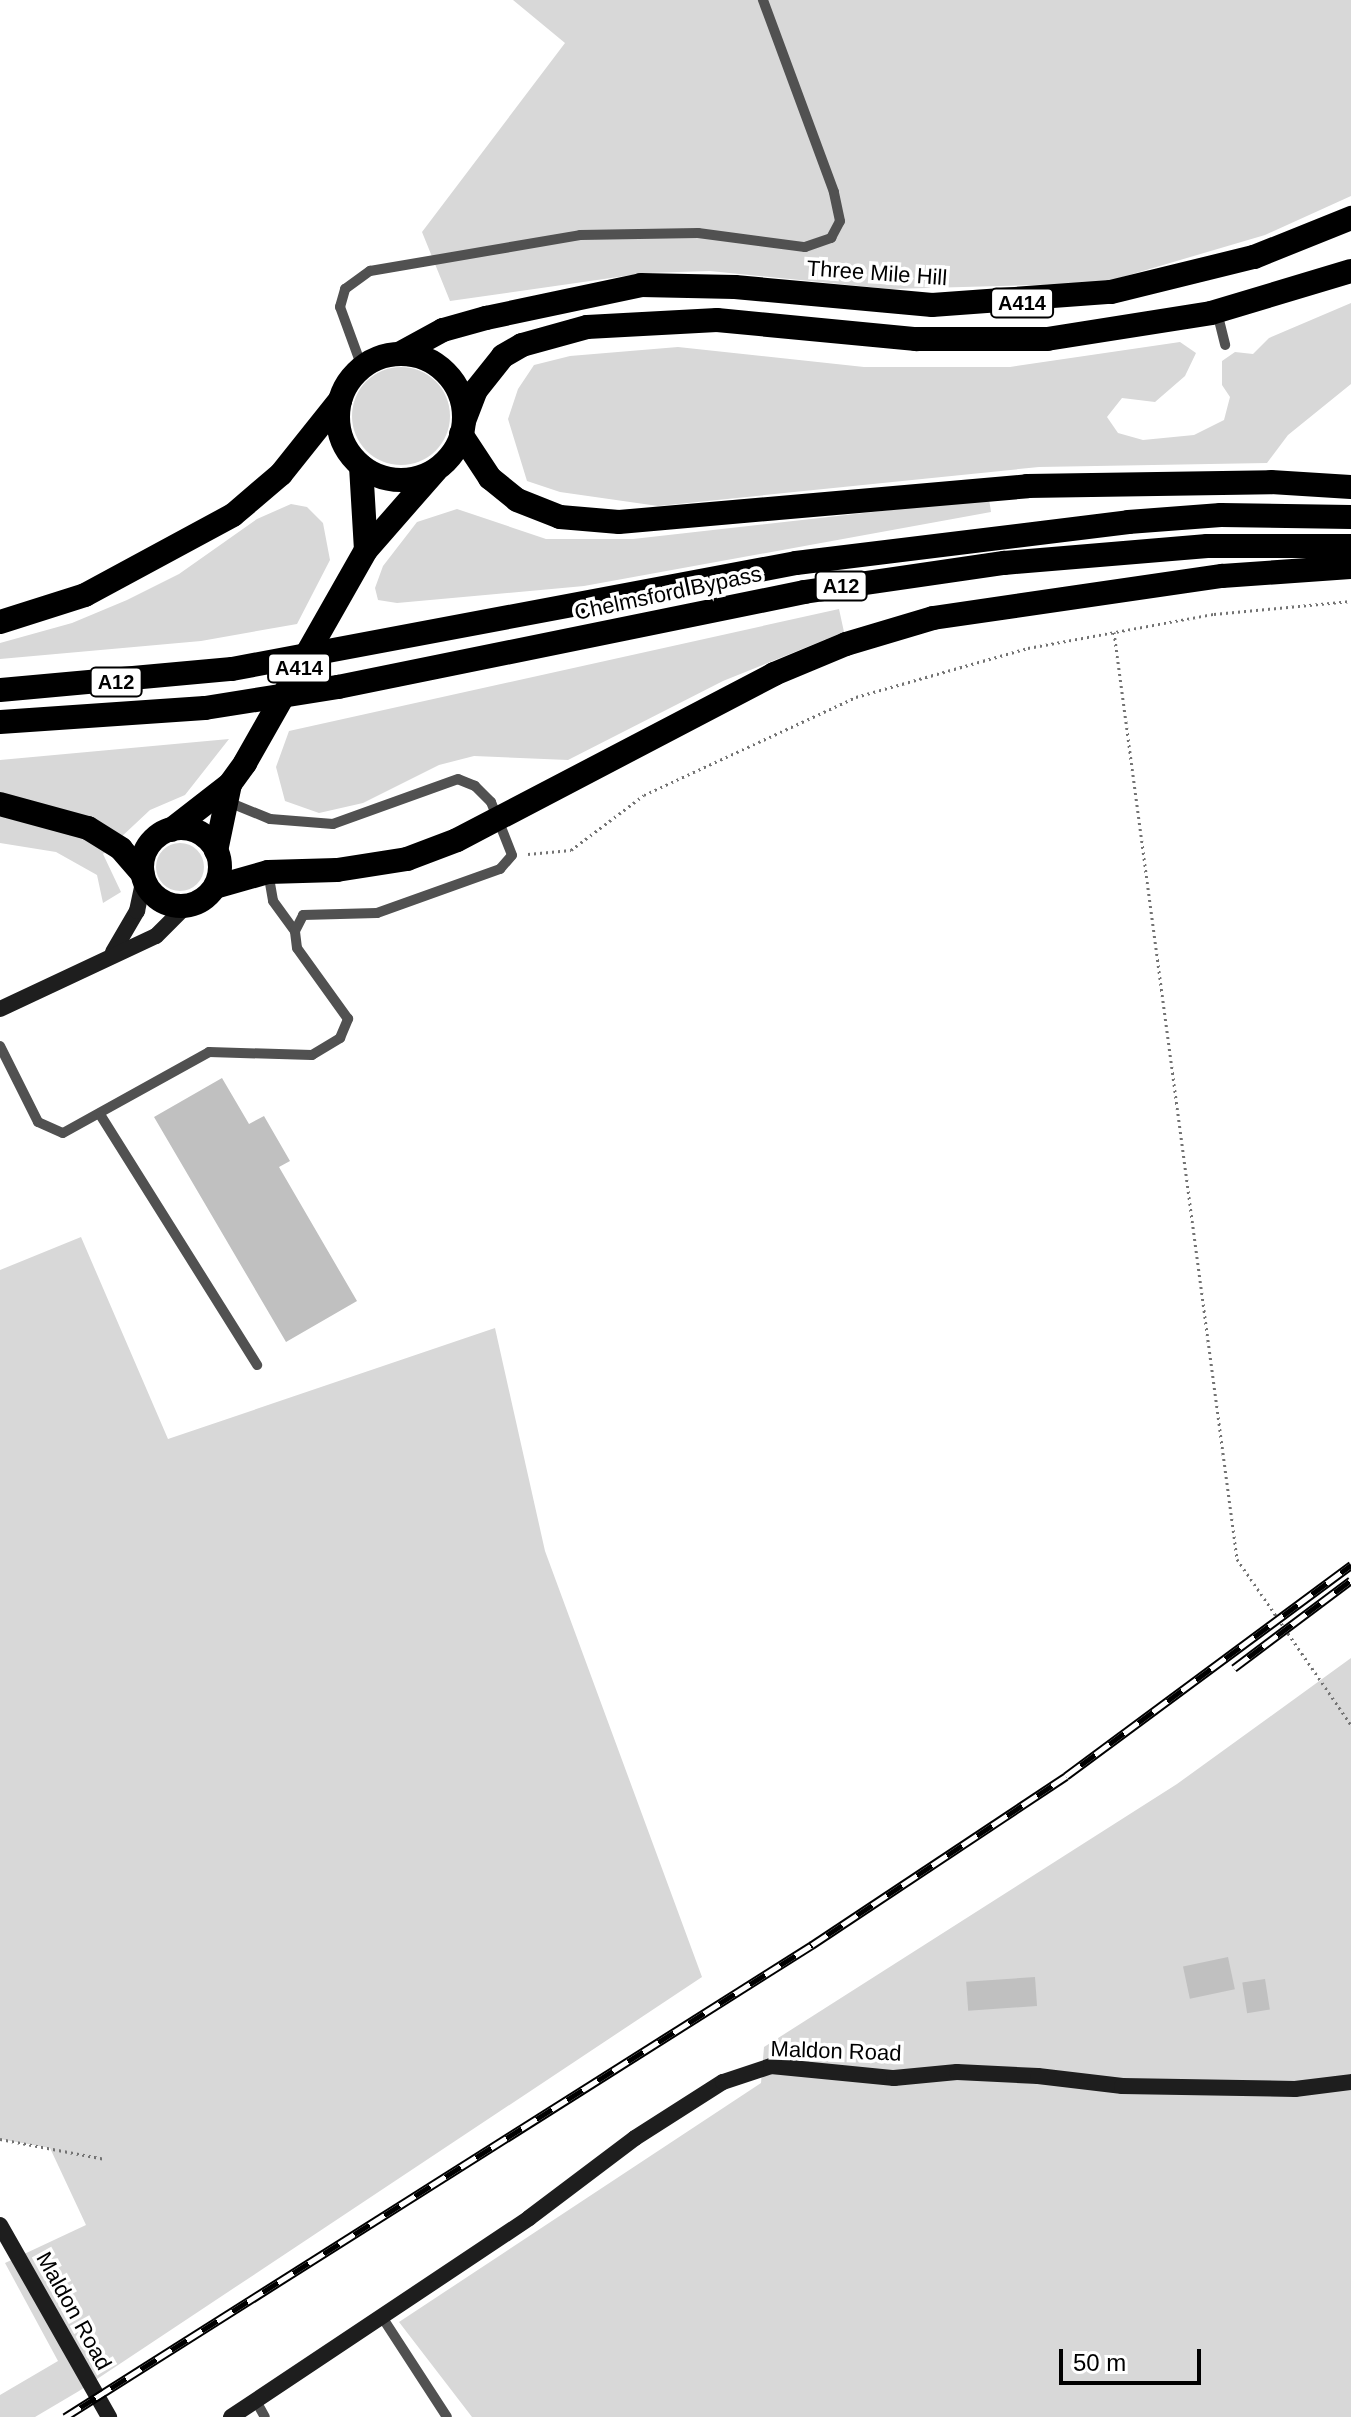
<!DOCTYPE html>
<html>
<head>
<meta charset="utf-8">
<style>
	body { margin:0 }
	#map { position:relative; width:1351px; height:2417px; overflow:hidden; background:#fff; font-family:Helvetica,sans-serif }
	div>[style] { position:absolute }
	.green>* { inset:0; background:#d8d8d8 }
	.round { border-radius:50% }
	.building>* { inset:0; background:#c0c0c0; transform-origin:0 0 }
	.path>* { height:3px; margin-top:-1.5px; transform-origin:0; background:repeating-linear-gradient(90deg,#737373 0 2px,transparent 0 6px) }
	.lane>* { height:10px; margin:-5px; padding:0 5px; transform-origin:5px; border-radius:5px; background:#515151 }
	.secondary>* { height:16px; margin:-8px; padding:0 8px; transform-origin:8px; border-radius:8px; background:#1e1e1e }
	.highway>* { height:24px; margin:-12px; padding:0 12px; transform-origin:12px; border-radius:12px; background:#000 }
	.highway>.ring { margin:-12px; padding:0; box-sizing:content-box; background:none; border:24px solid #000; border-radius:50% }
	.rail>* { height:9px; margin-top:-4.5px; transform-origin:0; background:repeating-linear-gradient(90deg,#fff 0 18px,#000 0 36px); box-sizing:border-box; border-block:2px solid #000 }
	span { translate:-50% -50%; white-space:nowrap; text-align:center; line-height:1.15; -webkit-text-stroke:7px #fff; paint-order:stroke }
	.shield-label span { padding:2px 6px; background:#fff; border:2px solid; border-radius:6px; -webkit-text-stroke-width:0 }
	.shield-label { font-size:20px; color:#000; font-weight:700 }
	.street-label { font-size:22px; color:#000 }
	.scale { position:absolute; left:1059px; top:2349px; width:142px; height:36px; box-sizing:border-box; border:4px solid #000; border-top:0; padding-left:10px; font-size:24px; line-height:28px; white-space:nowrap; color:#000; -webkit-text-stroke:6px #fff; paint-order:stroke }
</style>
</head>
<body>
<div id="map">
	<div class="green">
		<i style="clip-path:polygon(513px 0,1351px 0,1351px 196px,1265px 235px,1102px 283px,890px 289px,710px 271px,646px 273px,450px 301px,422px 232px,565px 43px)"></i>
		<i style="clip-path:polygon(1351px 303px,1351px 384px,1288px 435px,1267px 463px,1039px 467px,658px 506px,560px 492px,527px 481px,508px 419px,518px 389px,534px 365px,570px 356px,678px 347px,864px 367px,1010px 367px,1180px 342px,1196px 353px,1185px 376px,1155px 402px,1122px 398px,1107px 417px,1118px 433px,1143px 440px,1194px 435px,1224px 420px,1230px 397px,1222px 385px,1222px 361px,1235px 352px,1253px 354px,1269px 338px)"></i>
		<i class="round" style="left:352px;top:367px;width:98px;height:98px"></i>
		<i style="clip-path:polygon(989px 499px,991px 512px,584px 586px,397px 603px,378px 600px,375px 588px,383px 566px,417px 522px,457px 509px,546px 539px,633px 539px)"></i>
		<i style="clip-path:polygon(291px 504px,307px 507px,323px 523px,330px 560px,297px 624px,201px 641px,0 659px,0 643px,72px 623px,127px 600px,179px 574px,257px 519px)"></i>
		<i style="clip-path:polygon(839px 609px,844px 632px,723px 681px,568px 760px,474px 756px,439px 765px,363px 803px,319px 813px,285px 801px,276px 767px,289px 731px)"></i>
		<i style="clip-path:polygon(229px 739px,185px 795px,150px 810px,103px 854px,121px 892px,103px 903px,97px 875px,56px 852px,0 843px,0 760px)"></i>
		<i class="round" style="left:156px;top:843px;width:48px;height:48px"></i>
		<i style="clip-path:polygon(81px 1237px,168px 1439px,495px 1328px,545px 1551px,702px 1977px,79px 2391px,35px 2417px,0 2417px,0 2395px,58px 2361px,5px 2263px,86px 2225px,50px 2148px,0 2139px,0 1270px)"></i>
		<i style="clip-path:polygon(1351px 1658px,1351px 2417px,472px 2417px,399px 2322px,761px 2083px,764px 2047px,1177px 1784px)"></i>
	</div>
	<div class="building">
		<i style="clip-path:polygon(222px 1078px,249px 1124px,264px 1116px,290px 1161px,279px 1167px,357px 1301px,286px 1342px,154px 1117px)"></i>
		<i style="left:1228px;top:1957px;width:33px;height:46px;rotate:78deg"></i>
		<i style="left:1035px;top:1977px;width:29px;height:69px;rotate:86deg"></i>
		<i style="left:1265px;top:1979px;width:31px;height:23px;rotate:81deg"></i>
	</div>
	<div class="path">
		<i style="left:1114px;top:632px;width:935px;rotate:82.44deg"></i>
		<i style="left:1237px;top:1559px;width:201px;rotate:55.5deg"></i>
		<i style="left:528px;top:854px;width:43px;rotate:-5.3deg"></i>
		<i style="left:571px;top:850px;width:91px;rotate:-37deg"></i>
		<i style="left:644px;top:795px;width:234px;rotate:-24.8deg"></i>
		<i style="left:856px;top:697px;width:179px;rotate:-15.9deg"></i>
		<i style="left:1028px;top:648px;width:189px;rotate:-10.4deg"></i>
		<i style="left:1214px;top:614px;width:138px;rotate:-5.4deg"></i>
		<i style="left:0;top:2139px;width:107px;rotate:10.8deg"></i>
	</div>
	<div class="lane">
		<i style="left:1217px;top:312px;width:34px;rotate:76deg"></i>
		<i style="left:362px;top:367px;width:64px;rotate:-110.1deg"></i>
		<i style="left:340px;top:307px;width:19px;rotate:-74deg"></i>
		<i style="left:345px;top:289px;width:31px;rotate:-36deg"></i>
		<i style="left:370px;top:271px;width:213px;rotate:-9.7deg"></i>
		<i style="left:580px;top:235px;width:118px;rotate:-1deg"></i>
		<i style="left:698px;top:233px;width:108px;rotate:7.5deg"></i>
		<i style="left:805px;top:247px;width:28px;rotate:-19deg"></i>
		<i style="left:831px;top:238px;width:19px;rotate:-62deg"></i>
		<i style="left:840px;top:221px;width:30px;rotate:-102deg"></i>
		<i style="left:834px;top:192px;width:205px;rotate:-110.3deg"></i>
		<i style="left:268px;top:872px;width:29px;rotate:80deg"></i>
		<i style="left:273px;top:901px;width:37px;rotate:54deg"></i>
		<i style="left:0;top:1046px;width:85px;rotate:63.4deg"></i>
		<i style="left:38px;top:1122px;width:27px;rotate:24deg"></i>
		<i style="left:63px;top:1133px;width:167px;rotate:-29deg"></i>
		<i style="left:209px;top:1052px;width:103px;rotate:1.7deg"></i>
		<i style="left:312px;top:1055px;width:33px;rotate:-31deg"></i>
		<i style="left:340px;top:1038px;width:21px;rotate:-67deg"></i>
		<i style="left:348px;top:1019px;width:87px;rotate:-125.7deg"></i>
		<i style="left:297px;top:948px;width:17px;rotate:-97deg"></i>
		<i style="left:295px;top:931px;width:18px;rotate:-63deg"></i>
		<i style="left:303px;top:915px;width:74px;rotate:-1.5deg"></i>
		<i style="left:377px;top:913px;width:131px;rotate:-19.7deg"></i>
		<i style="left:500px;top:869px;width:18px;rotate:-49deg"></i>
		<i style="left:512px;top:855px;width:57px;rotate:-111.6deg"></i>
		<i style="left:491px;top:802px;width:23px;rotate:-135deg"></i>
		<i style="left:475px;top:786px;width:18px;rotate:-158deg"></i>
		<i style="left:458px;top:779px;width:133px;rotate:160.2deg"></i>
		<i style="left:333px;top:824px;width:63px;rotate:-175.5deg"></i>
		<i style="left:270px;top:819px;width:48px;rotate:-157.8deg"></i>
		<i style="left:101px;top:1116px;width:294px;rotate:57.9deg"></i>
		<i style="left:382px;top:2317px;width:119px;rotate:57deg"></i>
		<i style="left:256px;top:2401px;width:18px;rotate:61deg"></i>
	</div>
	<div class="secondary">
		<i style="left:113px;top:952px;width:48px;rotate:-59.7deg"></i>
		<i style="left:137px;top:911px;width:33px;rotate:-78deg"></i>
		<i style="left:0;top:1009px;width:172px;rotate:-25.1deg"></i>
		<i style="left:156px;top:936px;width:42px;rotate:-45deg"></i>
		<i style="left:0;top:2225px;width:221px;rotate:60.4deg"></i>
		<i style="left:231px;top:2417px;width:358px;rotate:-33.7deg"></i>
		<i style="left:529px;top:2218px;width:133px;rotate:-37deg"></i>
		<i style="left:635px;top:2138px;width:104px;rotate:-32.5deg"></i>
		<i style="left:723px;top:2082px;width:51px;rotate:-18.4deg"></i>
		<i style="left:771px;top:2066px;width:124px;rotate:5.6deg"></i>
		<i style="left:894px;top:2078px;width:63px;rotate:-5.4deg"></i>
		<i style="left:957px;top:2072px;width:81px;rotate:2.8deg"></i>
		<i style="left:1038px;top:2076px;width:85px;rotate:6.8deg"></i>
		<i style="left:1122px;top:2086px;width:173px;rotate:1deg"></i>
		<i style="left:1295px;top:2089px;width:56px;rotate:-7.1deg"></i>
	</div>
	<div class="highway">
		<i style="left:399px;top:354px;width:50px;rotate:-28.6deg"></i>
		<i style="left:443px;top:330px;width:45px;rotate:-15.6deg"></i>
		<i style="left:486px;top:318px;width:158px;rotate:-12deg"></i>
		<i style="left:641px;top:285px;width:94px;rotate:1.2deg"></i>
		<i style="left:735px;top:287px;width:198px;rotate:5.2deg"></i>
		<i style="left:932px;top:305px;width:179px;rotate:-4.2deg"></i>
		<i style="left:1111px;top:292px;width:147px;rotate:-13.8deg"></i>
		<i style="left:1254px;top:257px;width:105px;rotate:-21.9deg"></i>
		<i class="ring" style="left:338px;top:354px;width:102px;height:102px"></i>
		<i style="left:464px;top:421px;width:33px;rotate:-69deg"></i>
		<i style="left:476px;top:390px;width:43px;rotate:-51.5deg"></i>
		<i style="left:503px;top:356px;width:22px;rotate:-30deg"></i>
		<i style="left:522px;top:345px;width:67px;rotate:-15.5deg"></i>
		<i style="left:587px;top:327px;width:130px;rotate:-3.1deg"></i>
		<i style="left:717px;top:320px;width:200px;rotate:5.5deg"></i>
		<i style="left:916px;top:339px;width:131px"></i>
		<i style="left:1047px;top:339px;width:166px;rotate:-9deg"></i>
		<i style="left:1211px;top:313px;width:146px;rotate:-16.7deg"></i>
		<i style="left:461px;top:434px;width:53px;rotate:56.6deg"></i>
		<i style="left:490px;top:478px;width:35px;rotate:39deg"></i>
		<i style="left:517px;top:500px;width:46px;rotate:21.6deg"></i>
		<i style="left:560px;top:517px;width:59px;rotate:4.8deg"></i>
		<i style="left:619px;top:522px;width:410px;rotate:-5deg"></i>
		<i style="left:1027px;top:486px;width:244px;rotate:-0.9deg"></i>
		<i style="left:1271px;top:482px;width:80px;rotate:3.6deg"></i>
		<i style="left:361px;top:466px;width:84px;rotate:86.6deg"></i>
		<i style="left:0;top:622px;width:89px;rotate:-17.6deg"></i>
		<i style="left:85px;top:595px;width:168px;rotate:-28.4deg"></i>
		<i style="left:233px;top:515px;width:63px;rotate:-40.5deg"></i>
		<i style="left:281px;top:474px;width:95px;rotate:-51.4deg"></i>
		<i style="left:0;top:690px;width:233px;rotate:-5.2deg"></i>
		<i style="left:232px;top:669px;width:574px;rotate:-10.64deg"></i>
		<i style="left:796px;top:563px;width:335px;rotate:-7deg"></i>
		<i style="left:1128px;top:522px;width:93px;rotate:-4.3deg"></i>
		<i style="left:1221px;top:515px;width:130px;rotate:0.9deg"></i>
		<i style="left:0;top:722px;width:205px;rotate:-3.9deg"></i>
		<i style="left:205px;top:708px;width:135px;rotate:-9deg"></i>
		<i style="left:338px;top:687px;width:476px;rotate:-11.5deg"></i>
		<i style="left:804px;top:592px;width:202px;rotate:-8.3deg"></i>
		<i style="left:1004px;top:563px;width:204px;rotate:-4.8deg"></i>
		<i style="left:1207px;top:546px;width:144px"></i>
		<i style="left:0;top:804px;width:91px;rotate:15.3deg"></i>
		<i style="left:88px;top:828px;width:39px;rotate:32deg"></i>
		<i style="left:121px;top:849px;width:33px;rotate:49deg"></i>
		<i class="ring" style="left:142px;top:828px;width:54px;height:54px"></i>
		<i style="left:171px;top:830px;width:75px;rotate:-37.9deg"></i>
		<i style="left:230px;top:784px;width:26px;rotate:-54deg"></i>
		<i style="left:245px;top:763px;width:245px;rotate:-60.4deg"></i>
		<i style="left:366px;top:550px;width:106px;rotate:-48.8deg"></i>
		<i style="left:216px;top:851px;width:68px;rotate:-78.2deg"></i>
		<i style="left:215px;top:887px;width:55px;rotate:-15.8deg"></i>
		<i style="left:268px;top:872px;width:69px;rotate:-1.7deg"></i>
		<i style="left:337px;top:870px;width:71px;rotate:-8.9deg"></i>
		<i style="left:407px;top:859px;width:53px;rotate:-20.8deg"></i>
		<i style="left:457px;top:840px;width:358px;rotate:-27.6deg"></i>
		<i style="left:774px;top:674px;width:78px;rotate:-22.6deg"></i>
		<i style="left:846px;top:644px;width:91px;rotate:-16.6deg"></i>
		<i style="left:933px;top:618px;width:292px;rotate:-8.3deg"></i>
		<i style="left:1222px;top:576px;width:129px;rotate:-4deg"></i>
	</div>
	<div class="rail">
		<i style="left:1234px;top:1668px;width:146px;rotate:-36.9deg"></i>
		<i style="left:65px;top:2417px;width:884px;rotate:-32.29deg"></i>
		<i style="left:812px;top:1945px;width:305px;rotate:-33.6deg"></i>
		<i style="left:1066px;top:1776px;width:355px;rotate:-36.5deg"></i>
	</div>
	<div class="shield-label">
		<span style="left:1022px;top:303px">A414</span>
		<span style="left:841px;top:586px">A12</span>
		<span style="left:299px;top:668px">A414</span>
		<span style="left:116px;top:682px">A12</span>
	</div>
	<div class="street-label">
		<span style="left:877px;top:273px;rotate:4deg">Three Mile Hill</span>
		<span style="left:668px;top:593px;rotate:-12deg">Chelmsford Bypass</span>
		<span style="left:836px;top:2051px;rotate:2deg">Maldon Road</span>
		<span style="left:74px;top:2311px;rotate:61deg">Maldon Road</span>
	</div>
	<div class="scale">50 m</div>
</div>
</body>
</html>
